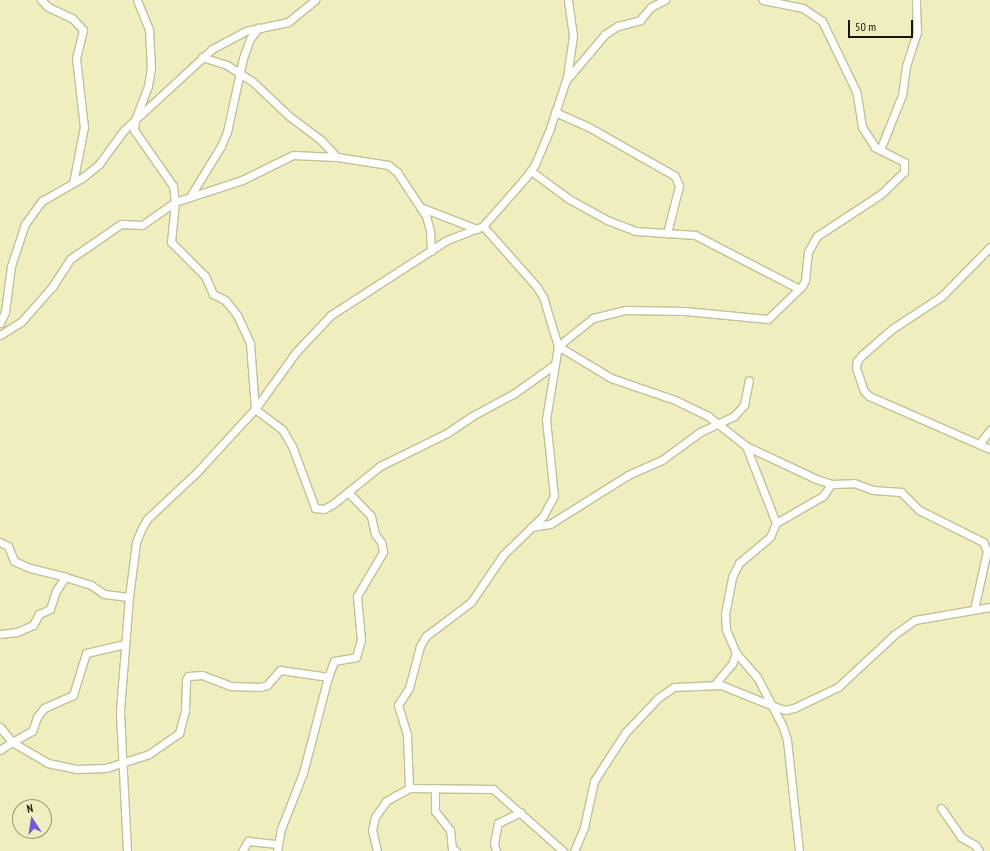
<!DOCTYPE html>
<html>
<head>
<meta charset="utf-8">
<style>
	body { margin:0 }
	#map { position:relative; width:990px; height:851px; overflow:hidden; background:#f0eebf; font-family:"PT Sans Narrow",sans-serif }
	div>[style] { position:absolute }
	.roads { filter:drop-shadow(1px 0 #c2c193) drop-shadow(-1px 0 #c2c193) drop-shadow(0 1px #c2c193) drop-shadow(0 -1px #c2c193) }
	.minor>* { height:7px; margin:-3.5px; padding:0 3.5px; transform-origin:3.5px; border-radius:3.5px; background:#fff }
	span { translate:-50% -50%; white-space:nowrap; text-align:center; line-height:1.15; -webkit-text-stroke:3px #f0eebf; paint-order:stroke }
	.north { position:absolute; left:12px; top:799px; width:40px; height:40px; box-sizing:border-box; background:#f0eebf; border:1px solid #999875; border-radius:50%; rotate:348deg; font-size:11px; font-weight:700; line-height:16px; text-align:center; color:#171605 }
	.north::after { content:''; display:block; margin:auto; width:14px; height:18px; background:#6e5cd6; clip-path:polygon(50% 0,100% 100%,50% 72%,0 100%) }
	.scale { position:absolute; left:848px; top:20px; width:65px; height:18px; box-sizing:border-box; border:2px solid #171605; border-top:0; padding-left:5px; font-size:12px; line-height:14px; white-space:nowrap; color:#171605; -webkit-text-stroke:3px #f0eebf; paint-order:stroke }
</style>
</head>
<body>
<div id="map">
	<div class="roads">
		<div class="minor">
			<i style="left:41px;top:0;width:10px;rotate:45deg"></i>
			<i style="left:48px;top:7px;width:26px;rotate:25deg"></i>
			<i style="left:72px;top:18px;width:16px;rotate:47deg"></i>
			<i style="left:83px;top:30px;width:29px;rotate:104deg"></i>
			<i style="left:76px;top:58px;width:69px;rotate:83.4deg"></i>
			<i style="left:84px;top:127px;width:57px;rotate:101.1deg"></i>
			<i style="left:137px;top:0;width:32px;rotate:68deg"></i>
			<i style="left:149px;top:30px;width:37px;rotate:87deg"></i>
			<i style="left:151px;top:67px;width:19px;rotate:99deg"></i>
			<i style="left:148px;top:86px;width:36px;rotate:111deg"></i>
			<i style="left:135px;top:120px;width:10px;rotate:96deg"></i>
			<i style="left:134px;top:130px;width:68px;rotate:55.1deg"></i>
			<i style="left:173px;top:186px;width:16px;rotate:83deg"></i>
			<i style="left:175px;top:202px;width:40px;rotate:95.7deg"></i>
			<i style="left:171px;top:242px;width:48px;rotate:45deg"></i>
			<i style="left:205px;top:276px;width:20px;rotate:66deg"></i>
			<i style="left:213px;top:294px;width:13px;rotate:27deg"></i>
			<i style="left:225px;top:300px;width:19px;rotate:51deg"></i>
			<i style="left:237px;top:315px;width:31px;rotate:65deg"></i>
			<i style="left:250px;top:343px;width:66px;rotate:85.7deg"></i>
			<i style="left:255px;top:409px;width:34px;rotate:37deg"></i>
			<i style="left:282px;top:429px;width:20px;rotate:60deg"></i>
			<i style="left:292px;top:446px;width:66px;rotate:69.6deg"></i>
			<i style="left:315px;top:508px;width:9px;rotate:6deg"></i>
			<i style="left:324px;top:509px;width:10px;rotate:-29deg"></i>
			<i style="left:333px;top:504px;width:60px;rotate:-39deg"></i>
			<i style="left:380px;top:466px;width:75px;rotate:-26.2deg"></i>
			<i style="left:447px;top:433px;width:30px;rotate:-34deg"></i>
			<i style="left:472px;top:416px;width:47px;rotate:-28.2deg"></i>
			<i style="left:513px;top:394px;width:50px;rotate:-35.3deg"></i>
			<i style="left:202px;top:57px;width:26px;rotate:18deg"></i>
			<i style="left:227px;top:65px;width:30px;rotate:33deg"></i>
			<i style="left:252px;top:81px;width:51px;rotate:43.4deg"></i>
			<i style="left:289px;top:116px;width:40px;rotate:37deg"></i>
			<i style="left:321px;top:140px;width:23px;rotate:47deg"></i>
			<i style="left:568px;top:78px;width:57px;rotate:-49.9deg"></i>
			<i style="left:605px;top:34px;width:15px;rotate:-32deg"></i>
			<i style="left:618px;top:26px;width:23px;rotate:-15deg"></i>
			<i style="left:640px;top:20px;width:17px;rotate:-50deg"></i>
			<i style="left:651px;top:7px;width:16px;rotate:-27deg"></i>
			<i style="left:555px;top:112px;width:35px;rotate:24deg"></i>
			<i style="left:587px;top:126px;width:101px;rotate:29.6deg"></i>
			<i style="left:675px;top:176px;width:11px;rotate:68deg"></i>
			<i style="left:679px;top:186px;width:49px;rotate:104.3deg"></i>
			<i style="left:880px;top:150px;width:59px;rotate:-68.2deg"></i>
			<i style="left:902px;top:95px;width:29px;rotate:-82deg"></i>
			<i style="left:906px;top:66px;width:36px;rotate:-72deg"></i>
			<i style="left:917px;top:32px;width:32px;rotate:-92deg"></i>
			<i style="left:531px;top:171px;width:47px;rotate:36.4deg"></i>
			<i style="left:569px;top:199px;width:43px;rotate:28.9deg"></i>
			<i style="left:607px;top:220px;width:31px;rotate:21deg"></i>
			<i style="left:636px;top:231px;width:59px;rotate:3.9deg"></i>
			<i style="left:695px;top:235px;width:117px;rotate:27.4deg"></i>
			<i style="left:191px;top:195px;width:57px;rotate:-58.5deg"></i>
			<i style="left:221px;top:146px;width:15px;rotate:-67deg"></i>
			<i style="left:227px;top:132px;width:76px;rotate:-77.8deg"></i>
			<i style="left:243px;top:58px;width:20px;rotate:-70deg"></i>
			<i style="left:250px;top:39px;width:14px;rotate:-54deg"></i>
			<i style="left:420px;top:207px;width:61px;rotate:21.1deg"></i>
			<i style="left:483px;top:226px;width:81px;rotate:48.5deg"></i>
			<i style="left:537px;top:287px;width:12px;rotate:59deg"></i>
			<i style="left:543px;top:297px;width:51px;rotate:73deg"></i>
			<i style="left:558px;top:346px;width:74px;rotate:99.3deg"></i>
			<i style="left:546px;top:419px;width:77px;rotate:84.1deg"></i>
			<i style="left:554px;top:496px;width:23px;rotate:119deg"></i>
			<i style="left:543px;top:516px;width:56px;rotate:135.7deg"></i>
			<i style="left:503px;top:555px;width:57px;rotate:124.2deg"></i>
			<i style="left:471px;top:602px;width:56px;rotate:142.9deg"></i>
			<i style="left:426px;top:636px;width:12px;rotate:121deg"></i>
			<i style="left:420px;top:646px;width:43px;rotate:104.7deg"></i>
			<i style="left:409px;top:688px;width:20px;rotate:123deg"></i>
			<i style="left:398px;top:705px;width:31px;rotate:73deg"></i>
			<i style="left:407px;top:735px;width:53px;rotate:87.8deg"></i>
			<i style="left:409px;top:788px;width:84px;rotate:0.7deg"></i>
			<i style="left:493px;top:789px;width:94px;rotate:41.5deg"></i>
			<i style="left:990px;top:247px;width:69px;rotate:134.4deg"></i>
			<i style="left:942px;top:296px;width:60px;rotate:146.6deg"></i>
			<i style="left:892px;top:329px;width:40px;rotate:139deg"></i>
			<i style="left:862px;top:355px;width:8px;rotate:130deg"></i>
			<i style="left:857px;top:361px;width:7px;rotate:98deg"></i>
			<i style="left:856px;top:368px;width:24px;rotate:71deg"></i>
			<i style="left:864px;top:391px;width:7px;rotate:45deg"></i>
			<i style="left:869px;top:396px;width:132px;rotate:23.7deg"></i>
			<i style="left:0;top:323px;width:12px;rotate:-66deg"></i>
			<i style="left:5px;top:312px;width:46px;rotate:-82.6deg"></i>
			<i style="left:11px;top:266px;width:44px;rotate:-71.6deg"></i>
			<i style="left:25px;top:224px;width:29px;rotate:-54deg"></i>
			<i style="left:42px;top:201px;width:46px;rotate:-29.9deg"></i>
			<i style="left:82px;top:178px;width:22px;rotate:-39deg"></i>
			<i style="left:99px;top:164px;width:42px;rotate:-53.7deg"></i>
			<i style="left:124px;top:130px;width:120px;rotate:-42.6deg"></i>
			<i style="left:212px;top:49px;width:38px;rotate:-28deg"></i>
			<i style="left:246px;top:31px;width:43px;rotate:-12.1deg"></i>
			<i style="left:288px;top:22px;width:35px;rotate:-39deg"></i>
			<i style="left:0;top:335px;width:25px;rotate:-32deg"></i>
			<i style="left:21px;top:322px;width:47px;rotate:-48.5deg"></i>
			<i style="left:52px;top:287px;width:33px;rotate:-57deg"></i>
			<i style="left:70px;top:259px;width:62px;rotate:-34.5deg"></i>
			<i style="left:121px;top:224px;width:21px;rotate:3deg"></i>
			<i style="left:142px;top:225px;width:40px;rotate:-34.9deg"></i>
			<i style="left:175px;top:202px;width:71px;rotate:-18.2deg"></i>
			<i style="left:242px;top:180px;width:57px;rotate:-26.1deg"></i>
			<i style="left:293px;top:155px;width:44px;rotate:2.6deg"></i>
			<i style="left:337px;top:157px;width:52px;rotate:8.9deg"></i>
			<i style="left:388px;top:165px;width:11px;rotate:38deg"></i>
			<i style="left:397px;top:172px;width:53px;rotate:56.6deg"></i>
			<i style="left:426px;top:216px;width:16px;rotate:75deg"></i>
			<i style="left:430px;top:231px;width:20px;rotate:87deg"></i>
			<i style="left:979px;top:444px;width:18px;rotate:-52deg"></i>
			<i style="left:746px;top:446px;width:77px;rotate:25.2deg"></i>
			<i style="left:816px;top:479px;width:16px;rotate:18deg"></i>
			<i style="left:831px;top:484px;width:23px;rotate:-2deg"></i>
			<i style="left:854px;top:483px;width:20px;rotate:20deg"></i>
			<i style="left:873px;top:490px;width:28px;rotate:4deg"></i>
			<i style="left:901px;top:492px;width:25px;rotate:45deg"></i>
			<i style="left:919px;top:510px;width:72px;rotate:26.6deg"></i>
			<i style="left:983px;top:542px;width:10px;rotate:66deg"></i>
			<i style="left:987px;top:551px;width:59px;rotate:102.6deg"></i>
			<i style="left:776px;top:523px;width:54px;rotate:-29.9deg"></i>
			<i style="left:823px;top:496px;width:14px;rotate:-56deg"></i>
			<i style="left:531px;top:527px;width:19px;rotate:-9deg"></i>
			<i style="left:550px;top:524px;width:92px;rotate:-32.1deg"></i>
			<i style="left:628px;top:475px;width:37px;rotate:-24deg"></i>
			<i style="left:662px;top:460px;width:47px;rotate:-36.4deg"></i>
			<i style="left:700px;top:432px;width:38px;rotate:-25deg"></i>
			<i style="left:734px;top:416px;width:15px;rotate:-48deg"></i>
			<i style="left:744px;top:405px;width:25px;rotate:-79deg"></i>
			<i style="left:0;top:542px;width:9px;rotate:27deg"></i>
			<i style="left:8px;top:546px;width:16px;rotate:68deg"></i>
			<i style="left:14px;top:561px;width:17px;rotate:24deg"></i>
			<i style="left:30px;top:568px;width:36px;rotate:14deg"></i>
			<i style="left:0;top:634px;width:17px;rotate:-7deg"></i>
			<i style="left:17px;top:632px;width:17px;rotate:-24deg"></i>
			<i style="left:33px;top:625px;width:13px;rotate:-61deg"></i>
			<i style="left:39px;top:614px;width:12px;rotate:-24deg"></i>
			<i style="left:50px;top:609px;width:19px;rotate:-72deg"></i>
			<i style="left:56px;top:591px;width:17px;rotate:-57deg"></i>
			<i style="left:65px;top:577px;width:27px;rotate:17deg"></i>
			<i style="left:91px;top:585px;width:16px;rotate:35deg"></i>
			<i style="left:104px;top:594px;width:25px;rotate:7deg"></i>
			<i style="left:736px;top:653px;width:32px;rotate:49deg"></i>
			<i style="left:757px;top:677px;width:56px;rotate:62.5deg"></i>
			<i style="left:783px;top:727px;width:14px;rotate:73deg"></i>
			<i style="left:787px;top:740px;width:112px;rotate:83.8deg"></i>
			<i style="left:715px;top:684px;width:26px;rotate:-50deg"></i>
			<i style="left:732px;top:664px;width:12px;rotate:-70deg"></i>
			<i style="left:736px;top:653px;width:26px;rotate:-113deg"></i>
			<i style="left:726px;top:629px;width:15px;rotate:-94deg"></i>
			<i style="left:725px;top:614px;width:38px;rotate:-79deg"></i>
			<i style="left:732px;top:577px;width:16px;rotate:-63deg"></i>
			<i style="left:739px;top:563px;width:40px;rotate:-40deg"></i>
			<i style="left:770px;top:537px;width:15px;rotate:-67deg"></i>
			<i style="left:776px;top:523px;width:83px;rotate:-111.3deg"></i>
			<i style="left:746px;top:446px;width:48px;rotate:-141.7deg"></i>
			<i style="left:708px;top:416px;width:37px;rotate:-154deg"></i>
			<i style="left:675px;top:400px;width:68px;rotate:-161deg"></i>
			<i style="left:611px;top:378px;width:62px;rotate:-148.9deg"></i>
			<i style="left:558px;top:346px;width:45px;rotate:-38.7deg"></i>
			<i style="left:593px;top:318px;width:34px;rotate:-14deg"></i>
			<i style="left:626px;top:310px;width:59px;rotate:1deg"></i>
			<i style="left:685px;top:311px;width:83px;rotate:5.5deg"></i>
			<i style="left:768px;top:319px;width:47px;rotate:-44.1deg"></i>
			<i style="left:802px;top:286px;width:7px;rotate:-63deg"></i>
			<i style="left:805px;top:280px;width:28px;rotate:-84deg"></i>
			<i style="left:808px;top:252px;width:18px;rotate:-61deg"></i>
			<i style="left:817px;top:236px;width:77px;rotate:-33.3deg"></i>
			<i style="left:881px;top:194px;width:32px;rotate:-44deg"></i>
			<i style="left:904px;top:172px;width:10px;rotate:-90deg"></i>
			<i style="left:904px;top:162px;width:33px;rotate:-153deg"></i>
			<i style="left:875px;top:147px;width:24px;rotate:-123deg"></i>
			<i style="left:862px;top:127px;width:36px;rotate:-99deg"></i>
			<i style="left:856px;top:91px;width:78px;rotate:-115.9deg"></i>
			<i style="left:822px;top:21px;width:23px;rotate:-146deg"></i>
			<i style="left:803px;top:8px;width:41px;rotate:-168.7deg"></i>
			<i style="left:0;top:727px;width:19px;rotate:51deg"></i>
			<i style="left:12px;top:742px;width:23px;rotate:-29deg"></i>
			<i style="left:32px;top:731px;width:15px;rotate:-70deg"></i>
			<i style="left:37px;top:717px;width:11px;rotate:-52deg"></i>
			<i style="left:44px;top:708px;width:32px;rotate:-24deg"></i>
			<i style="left:73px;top:695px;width:44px;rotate:-72.8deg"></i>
			<i style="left:86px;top:653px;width:40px;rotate:-13deg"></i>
			<i style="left:0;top:750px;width:14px;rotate:-34deg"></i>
			<i style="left:12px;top:742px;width:42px;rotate:30.3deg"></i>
			<i style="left:48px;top:763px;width:30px;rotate:12deg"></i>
			<i style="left:77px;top:769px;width:29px;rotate:-2deg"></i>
			<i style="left:106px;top:768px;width:45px;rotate:-18deg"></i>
			<i style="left:149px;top:754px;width:37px;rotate:-35deg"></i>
			<i style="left:179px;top:733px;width:23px;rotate:-75deg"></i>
			<i style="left:185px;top:711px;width:31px;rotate:-88deg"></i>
			<i style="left:186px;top:680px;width:4px;rotate:-63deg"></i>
			<i style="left:188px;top:676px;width:14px;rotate:-4deg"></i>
			<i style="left:202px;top:675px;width:31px;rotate:21deg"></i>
			<i style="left:231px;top:686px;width:29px;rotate:2deg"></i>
			<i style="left:260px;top:687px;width:7px;rotate:-16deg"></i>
			<i style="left:267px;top:685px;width:20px;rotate:-49deg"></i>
			<i style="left:280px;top:670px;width:49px;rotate:8.3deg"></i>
			<i style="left:435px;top:788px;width:23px;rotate:90deg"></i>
			<i style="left:435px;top:811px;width:24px;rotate:52deg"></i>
			<i style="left:450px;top:830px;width:18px;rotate:84deg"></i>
			<i style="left:452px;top:848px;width:5px;rotate:37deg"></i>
			<i style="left:941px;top:808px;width:35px;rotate:55deg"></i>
			<i style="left:961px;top:837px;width:16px;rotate:30deg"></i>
			<i style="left:975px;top:845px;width:7px;rotate:56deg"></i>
			<i style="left:127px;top:851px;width:140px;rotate:-92.9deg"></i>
			<i style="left:120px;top:711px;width:114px;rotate:-85.5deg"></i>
			<i style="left:129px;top:597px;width:55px;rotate:-82.7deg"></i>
			<i style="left:136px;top:542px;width:15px;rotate:-67deg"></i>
			<i style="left:142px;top:528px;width:10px;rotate:-61deg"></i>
			<i style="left:147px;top:519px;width:69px;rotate:-43.2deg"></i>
			<i style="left:197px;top:472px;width:86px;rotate:-47.4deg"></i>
			<i style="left:255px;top:409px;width:70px;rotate:-54.3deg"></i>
			<i style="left:296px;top:352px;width:51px;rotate:-46.6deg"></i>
			<i style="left:331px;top:315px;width:138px;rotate:-32.9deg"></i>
			<i style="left:447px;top:240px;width:39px;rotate:-21deg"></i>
			<i style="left:483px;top:226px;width:65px;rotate:-48.7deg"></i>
			<i style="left:526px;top:177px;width:16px;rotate:-55deg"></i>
			<i style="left:535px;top:164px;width:39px;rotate:-67deg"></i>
			<i style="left:550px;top:128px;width:54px;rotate:-71.6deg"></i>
			<i style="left:567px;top:77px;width:41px;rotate:-81.7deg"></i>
			<i style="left:573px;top:36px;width:36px;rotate:-98deg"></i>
			<i style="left:242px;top:851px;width:12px;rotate:-59deg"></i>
			<i style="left:248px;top:841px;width:30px;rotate:6deg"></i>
			<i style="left:277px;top:851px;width:22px;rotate:-80deg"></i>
			<i style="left:281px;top:829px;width:60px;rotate:-68.6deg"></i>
			<i style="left:303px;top:773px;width:99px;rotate:-75.4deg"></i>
			<i style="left:328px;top:677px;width:17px;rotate:-69deg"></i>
			<i style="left:334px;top:661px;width:22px;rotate:-10deg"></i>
			<i style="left:356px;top:657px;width:18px;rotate:-74deg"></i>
			<i style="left:361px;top:640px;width:44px;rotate:-95.2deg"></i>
			<i style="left:357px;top:596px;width:51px;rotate:-59.4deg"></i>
			<i style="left:383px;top:552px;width:10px;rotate:-101deg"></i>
			<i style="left:381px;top:542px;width:10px;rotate:-127deg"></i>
			<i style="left:375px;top:534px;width:18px;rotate:-103deg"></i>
			<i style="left:371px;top:516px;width:32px;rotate:-134deg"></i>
			<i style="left:377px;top:851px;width:22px;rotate:-103deg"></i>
			<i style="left:372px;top:830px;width:13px;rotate:-77deg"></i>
			<i style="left:375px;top:817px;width:19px;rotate:-55deg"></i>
			<i style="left:386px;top:801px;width:26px;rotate:-29deg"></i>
			<i style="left:496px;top:851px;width:8px;rotate:-104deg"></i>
			<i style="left:494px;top:843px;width:20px;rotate:-79deg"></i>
			<i style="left:498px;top:823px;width:25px;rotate:-26deg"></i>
			<i style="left:574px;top:851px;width:26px;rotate:-67deg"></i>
			<i style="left:584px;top:827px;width:47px;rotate:-77.7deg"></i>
			<i style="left:594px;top:781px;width:57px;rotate:-57.1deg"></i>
			<i style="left:625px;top:733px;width:48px;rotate:-46.7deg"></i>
			<i style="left:658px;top:698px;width:19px;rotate:-35deg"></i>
			<i style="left:674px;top:687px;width:47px;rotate:-2.4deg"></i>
			<i style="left:721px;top:685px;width:56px;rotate:22deg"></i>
			<i style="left:773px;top:706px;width:13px;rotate:18deg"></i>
			<i style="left:785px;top:710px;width:9px;rotate:-13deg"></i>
			<i style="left:794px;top:708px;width:49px;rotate:-25.5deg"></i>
			<i style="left:838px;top:687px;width:78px;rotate:-42.9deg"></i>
			<i style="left:895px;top:634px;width:24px;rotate:-35deg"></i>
			<i style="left:915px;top:620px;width:76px;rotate:-9.8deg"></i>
		</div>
	</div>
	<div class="north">N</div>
	<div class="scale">50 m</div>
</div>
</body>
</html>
